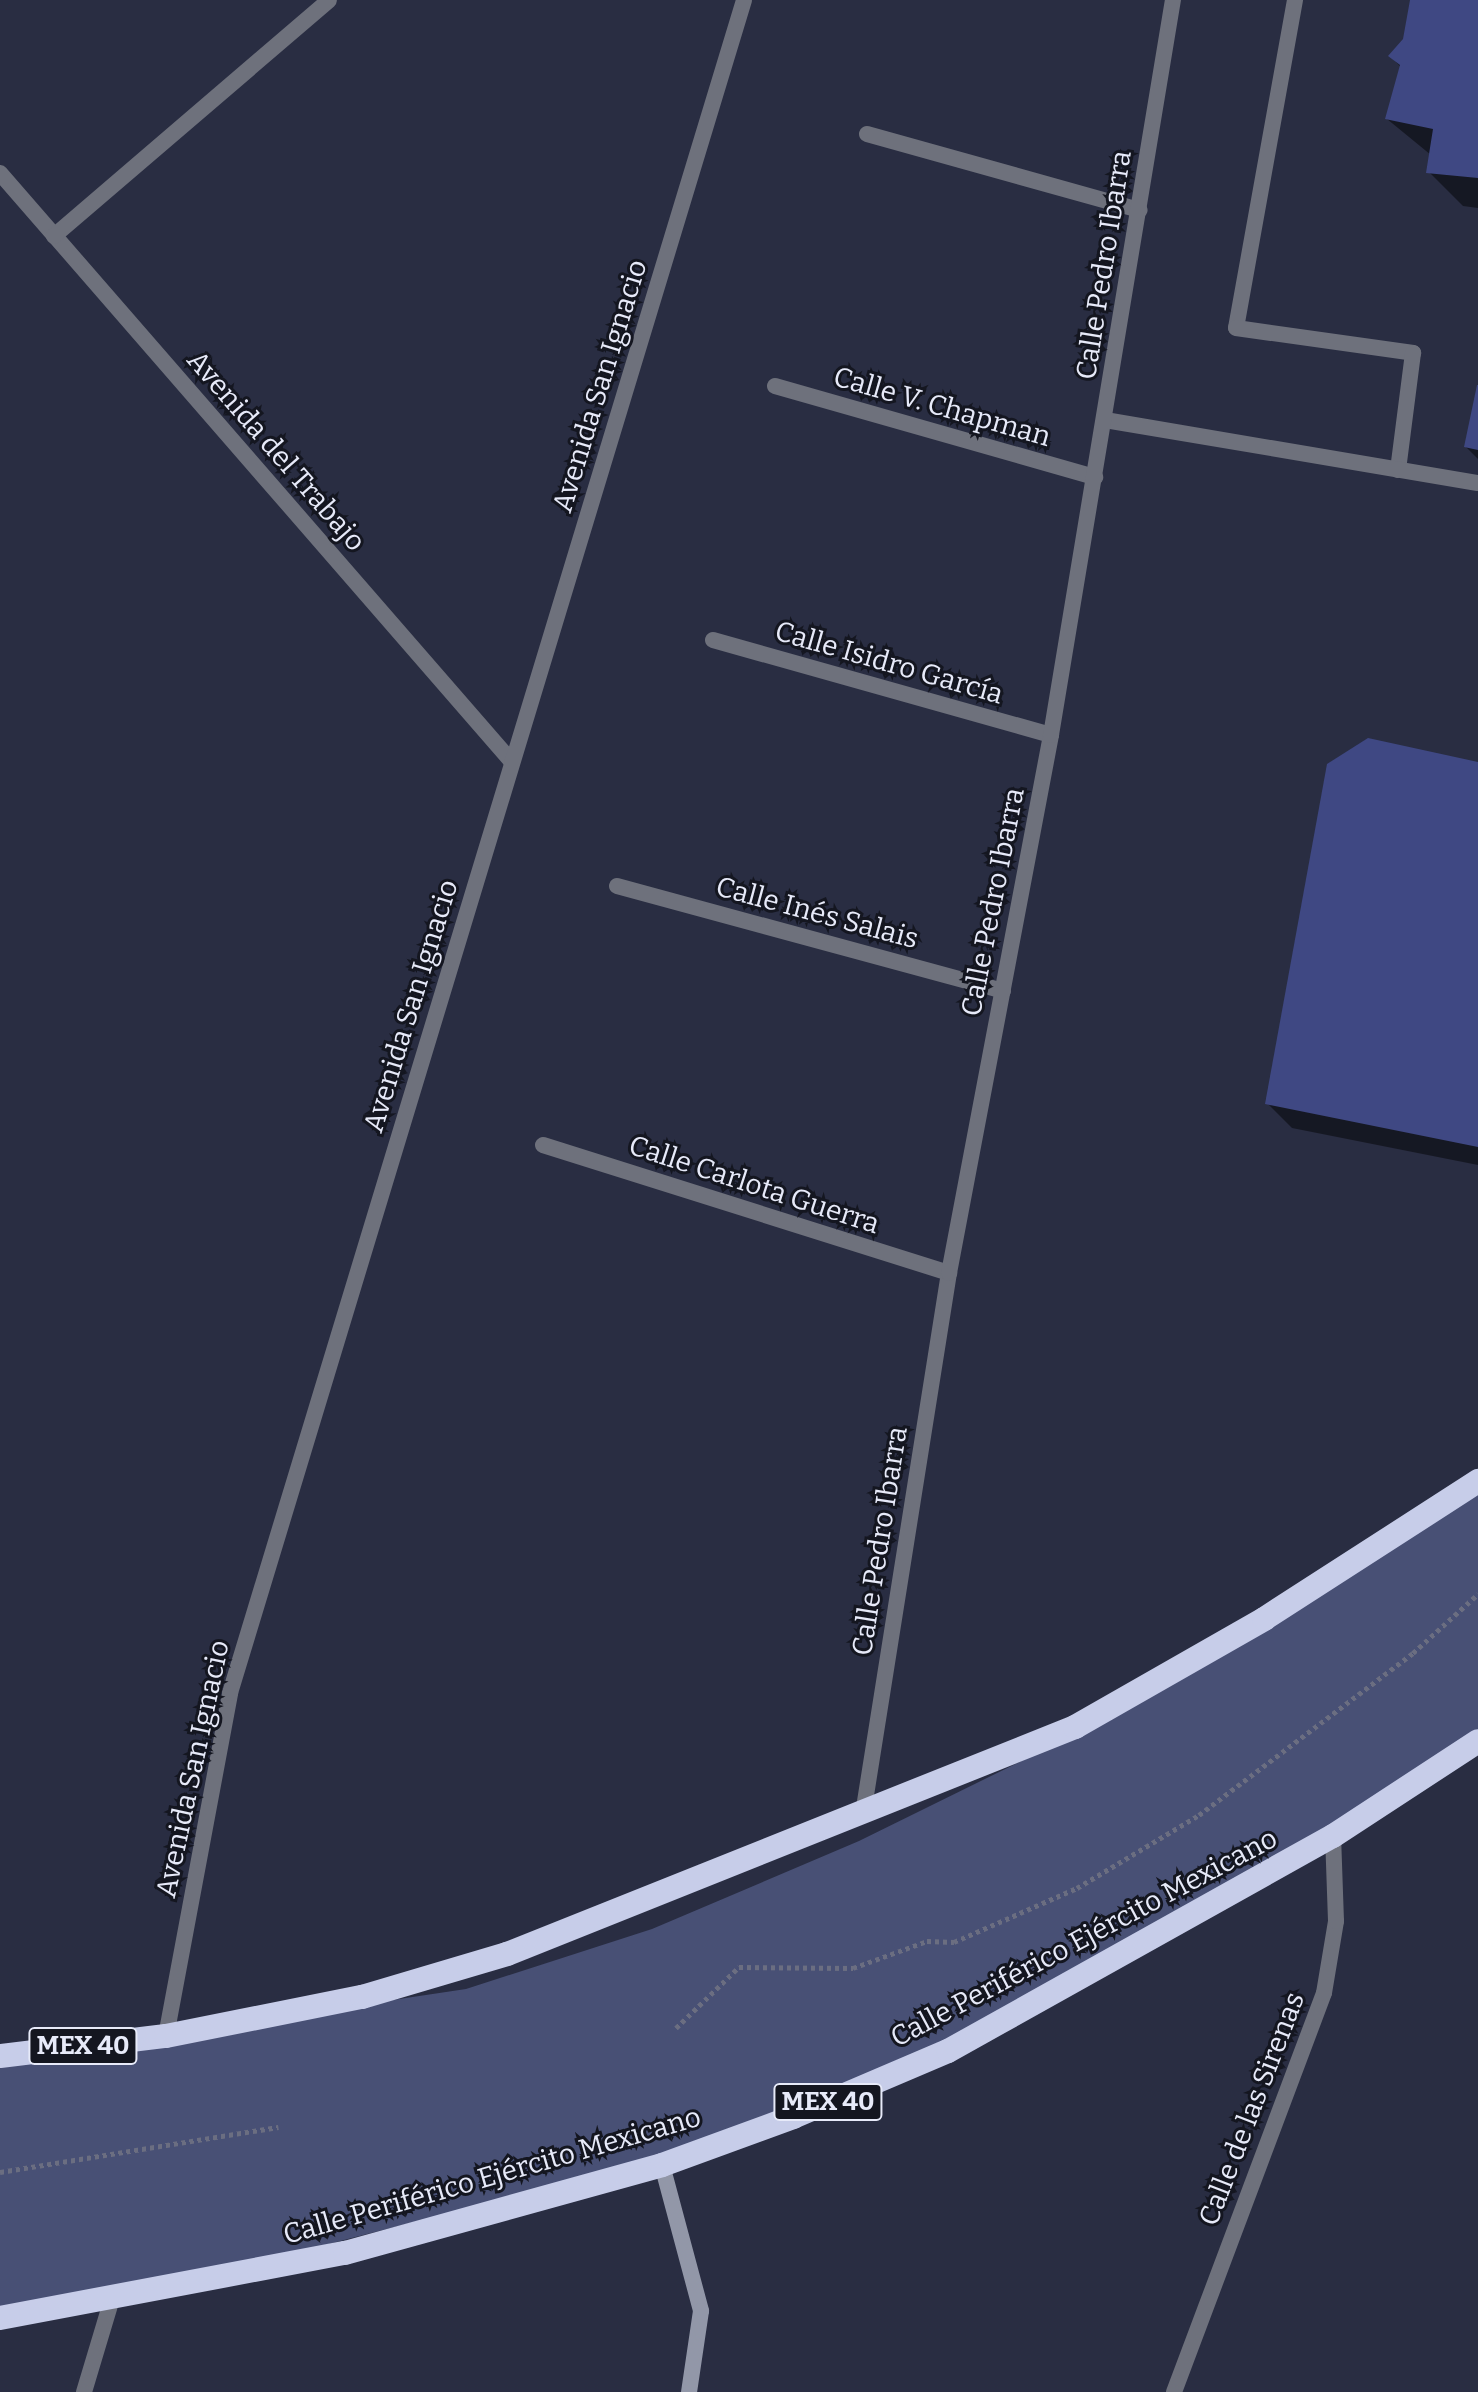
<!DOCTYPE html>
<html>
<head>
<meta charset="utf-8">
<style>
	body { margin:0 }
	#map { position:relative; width:1478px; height:2392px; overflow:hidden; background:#292d42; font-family:Bitter,serif }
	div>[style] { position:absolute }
	.green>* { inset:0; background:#485075 }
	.shadow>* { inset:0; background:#0007 }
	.building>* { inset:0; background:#3f4883 }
	.path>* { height:5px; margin-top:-2.5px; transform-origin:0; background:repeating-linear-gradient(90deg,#6b6e81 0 4px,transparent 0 8px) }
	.lane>* { height:16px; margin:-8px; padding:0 8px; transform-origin:8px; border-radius:8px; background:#6e717c }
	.street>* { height:16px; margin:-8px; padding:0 8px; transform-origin:8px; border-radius:8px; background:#6e717c }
	.secondary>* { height:16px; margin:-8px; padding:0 8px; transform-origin:8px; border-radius:8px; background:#9297a8 }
	.highway>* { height:24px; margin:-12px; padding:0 12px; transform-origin:12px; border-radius:12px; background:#c7cde9 }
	span { translate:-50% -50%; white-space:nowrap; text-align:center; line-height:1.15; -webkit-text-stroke:6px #141620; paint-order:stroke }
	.shield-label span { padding:2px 6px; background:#141620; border:2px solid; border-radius:6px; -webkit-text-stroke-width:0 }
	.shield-label { font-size:26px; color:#e7eaf9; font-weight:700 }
	.street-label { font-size:28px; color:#e7eaf9 }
</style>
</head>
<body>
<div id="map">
	<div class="green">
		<i style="clip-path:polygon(1478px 1490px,1478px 1732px,1330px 1832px,946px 2046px,662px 2158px,313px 2248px,0 2311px,0 2059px,466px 1989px,652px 1929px,859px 1841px,1060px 1742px)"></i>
	</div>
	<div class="shadow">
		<i style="clip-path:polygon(1412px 0,1478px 0,1478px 208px,1463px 206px,1429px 172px,1431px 155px,1387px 119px,1401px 67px,1390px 56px,1405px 40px)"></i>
		<i style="clip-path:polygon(1478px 389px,1478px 459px,1466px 447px)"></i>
		<i style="clip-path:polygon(1478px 764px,1478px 1165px,1292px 1128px,1267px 1103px)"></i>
	</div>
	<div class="building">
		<i style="clip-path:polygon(1410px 0,1478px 0,1478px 178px,1426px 173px,1433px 129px,1385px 119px,1400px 65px,1388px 56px,1403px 39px)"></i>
		<i style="clip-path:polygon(1477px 385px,1478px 385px,1478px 450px,1464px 447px)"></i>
		<i style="clip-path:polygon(1368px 738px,1478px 762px,1478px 1147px,1265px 1104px,1327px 764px)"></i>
	</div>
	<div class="path">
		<i style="left:676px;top:2028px;width:88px;rotate:-44.1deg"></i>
		<i style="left:739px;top:1967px;width:114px;rotate:0.5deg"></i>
		<i style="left:853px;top:1968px;width:79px;rotate:-20deg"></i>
		<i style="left:927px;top:1941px;width:27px;rotate:2deg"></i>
		<i style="left:954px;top:1942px;width:134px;rotate:-23.7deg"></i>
		<i style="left:1077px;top:1888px;width:142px;rotate:-30.9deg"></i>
		<i style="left:1199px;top:1815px;width:268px;rotate:-37.1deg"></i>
		<i style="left:1413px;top:1653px;width:88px;rotate:-42.2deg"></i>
		<i style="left:0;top:2172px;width:282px;rotate:-9.2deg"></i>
	</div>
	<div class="lane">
		<i style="left:1295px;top:0;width:333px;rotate:100.2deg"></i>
		<i style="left:1236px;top:328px;width:179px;rotate:8deg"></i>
		<i style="left:1413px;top:353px;width:118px;rotate:97.3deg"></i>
	</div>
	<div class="street">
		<i style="left:867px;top:134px;width:283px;rotate:15.6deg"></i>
		<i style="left:0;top:173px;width:780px;rotate:49deg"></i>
		<i style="left:54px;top:236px;width:362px;rotate:-40.6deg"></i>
		<i style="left:775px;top:386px;width:333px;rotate:15.9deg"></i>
		<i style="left:1105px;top:420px;width:378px;rotate:9.6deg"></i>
		<i style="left:713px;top:640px;width:351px;rotate:15.7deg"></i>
		<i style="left:617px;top:886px;width:400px;rotate:15.2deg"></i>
		<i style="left:543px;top:1145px;width:426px;rotate:17.5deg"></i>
		<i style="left:863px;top:1814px;width:548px;rotate:-80.97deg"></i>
		<i style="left:949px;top:1273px;width:548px;rotate:-79.26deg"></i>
		<i style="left:1051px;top:735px;width:745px;rotate:-80.58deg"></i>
		<i style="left:166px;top:2036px;width:349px;rotate:-79.4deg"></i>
		<i style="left:230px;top:1693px;width:1769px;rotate:-73.11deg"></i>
		<i style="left:84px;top:2392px;width:94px;rotate:-73.3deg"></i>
		<i style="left:1174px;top:2392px;width:426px;rotate:-69.4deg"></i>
		<i style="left:1324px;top:1993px;width:73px;rotate:-80.5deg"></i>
		<i style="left:1336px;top:1921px;width:85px;rotate:-92deg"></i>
	</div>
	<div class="secondary">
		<i style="left:662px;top:2165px;width:151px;rotate:75deg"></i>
		<i style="left:701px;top:2311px;width:82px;rotate:98.4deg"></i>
	</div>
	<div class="highway">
		<i style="left:0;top:2056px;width:167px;rotate:-6.9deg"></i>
		<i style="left:166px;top:2036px;width:200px;rotate:-11.3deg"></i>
		<i style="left:362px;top:1997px;width:151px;rotate:-16.5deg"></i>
		<i style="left:507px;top:1954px;width:612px;rotate:-21.78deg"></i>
		<i style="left:1075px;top:1727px;width:218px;rotate:-29.7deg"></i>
		<i style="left:1264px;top:1619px;width:255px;rotate:-32.8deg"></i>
		<i style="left:0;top:2318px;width:351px;rotate:-10.7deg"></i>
		<i style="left:345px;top:2253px;width:329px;rotate:-15.5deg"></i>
		<i style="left:662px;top:2165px;width:140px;rotate:-20.1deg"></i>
		<i style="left:793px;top:2117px;width:168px;rotate:-23.1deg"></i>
		<i style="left:948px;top:2051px;width:441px;rotate:-29.2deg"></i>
		<i style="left:1333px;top:1836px;width:173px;rotate:-33.2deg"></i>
	</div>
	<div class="shield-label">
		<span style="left:83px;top:2046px">MEX 40</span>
		<span style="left:828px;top:2102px">MEX 40</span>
	</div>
	<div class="street-label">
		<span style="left:1104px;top:265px;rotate:-81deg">Calle Pedro Ibarra</span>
		<span style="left:600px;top:386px;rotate:-73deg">Avenida San Ignacio</span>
		<span style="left:942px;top:407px;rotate:16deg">Calle V. Chapman</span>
		<span style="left:276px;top:451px;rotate:49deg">Avenida del Trabajo</span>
		<span style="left:889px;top:663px;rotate:16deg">Calle Isidro García</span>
		<span style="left:993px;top:902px;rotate:-79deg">Calle Pedro Ibarra</span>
		<span style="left:817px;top:913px;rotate:15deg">Calle Inés Salais</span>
		<span style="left:411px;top:1006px;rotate:-73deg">Avenida San Ignacio</span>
		<span style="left:754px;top:1185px;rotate:18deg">Calle Carlota Guerra</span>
		<span style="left:880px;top:1541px;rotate:-81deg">Calle Pedro Ibarra</span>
		<span style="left:193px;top:1769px;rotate:-78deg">Avenida San Ignacio</span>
		<span style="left:1084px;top:1938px;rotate:-28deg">Calle Periférico Ejército Mexicano</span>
		<span style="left:1252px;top:2109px;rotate:-69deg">Calle de las Sirenas</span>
		<span style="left:492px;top:2176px;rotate:-16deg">Calle Periférico Ejército Mexicano</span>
	</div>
</div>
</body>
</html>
